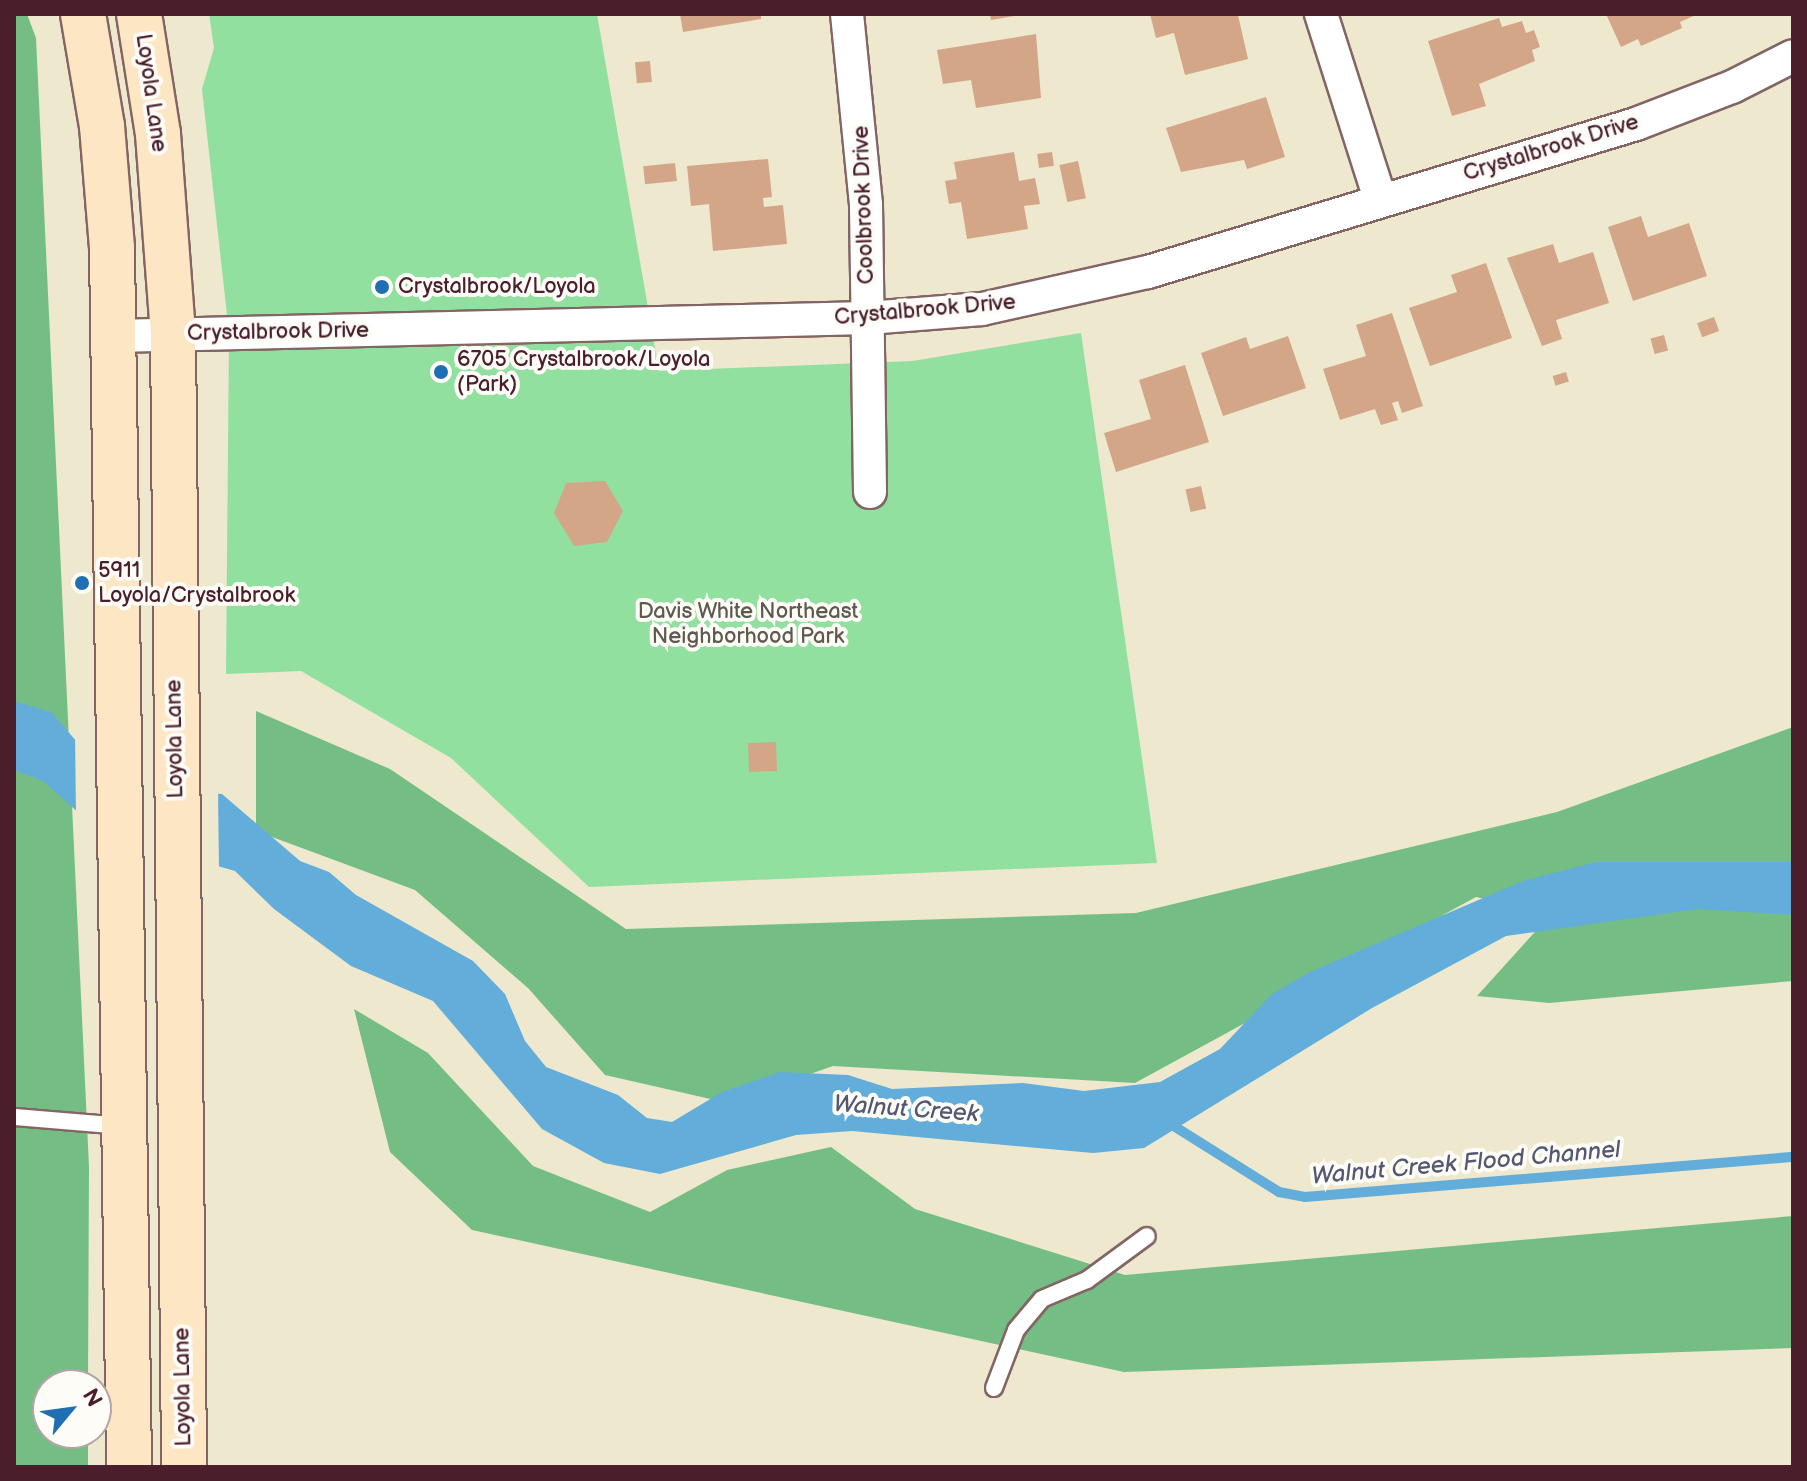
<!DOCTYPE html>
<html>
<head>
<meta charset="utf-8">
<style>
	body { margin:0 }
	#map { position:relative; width:1807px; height:1481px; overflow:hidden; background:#ede8ce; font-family:"Balsamiq Sans",sans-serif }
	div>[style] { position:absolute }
	.green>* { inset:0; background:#91e09f }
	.forest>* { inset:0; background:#74be86 }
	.water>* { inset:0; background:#62adda }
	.pier>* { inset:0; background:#ede8ce }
	.stream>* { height:10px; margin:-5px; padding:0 5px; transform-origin:5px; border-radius:5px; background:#62adda }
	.building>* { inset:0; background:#d3a688; transform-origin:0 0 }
	.roads { filter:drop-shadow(2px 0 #836564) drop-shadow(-2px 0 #836564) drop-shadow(0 2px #836564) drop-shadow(0 -2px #836564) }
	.service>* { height:16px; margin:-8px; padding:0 8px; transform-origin:8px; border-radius:8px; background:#fff }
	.minor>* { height:32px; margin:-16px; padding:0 16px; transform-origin:16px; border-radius:16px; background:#fff }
	.secondary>* { height:44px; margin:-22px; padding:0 22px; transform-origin:22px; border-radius:22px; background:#fce6c4 }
	.dots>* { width:22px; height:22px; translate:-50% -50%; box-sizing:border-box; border:4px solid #fdfcf7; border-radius:50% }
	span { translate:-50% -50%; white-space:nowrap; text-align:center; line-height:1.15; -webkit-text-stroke:8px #fdfcf7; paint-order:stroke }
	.street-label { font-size:22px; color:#4a1f2b }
	.poi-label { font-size:22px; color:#4a1f2b }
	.left { translate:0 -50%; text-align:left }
	.park-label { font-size:22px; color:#5f594e }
	.water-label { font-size:24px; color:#545871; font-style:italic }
	.frame { position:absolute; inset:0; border:16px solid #4a1f2b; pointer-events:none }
	.north { position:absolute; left:32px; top:1369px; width:80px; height:80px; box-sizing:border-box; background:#fdfcf7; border:2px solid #b5a4a5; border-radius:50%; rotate:61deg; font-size:22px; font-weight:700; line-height:32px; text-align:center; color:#4a1f2b }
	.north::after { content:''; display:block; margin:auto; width:28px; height:36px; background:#1f6fb2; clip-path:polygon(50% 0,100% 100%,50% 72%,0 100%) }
</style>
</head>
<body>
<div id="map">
	<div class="green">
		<i style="clip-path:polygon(209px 14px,597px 14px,659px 371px,913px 361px,1081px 333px,1157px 863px,589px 887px,451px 758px,301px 671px,226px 674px,229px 333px,202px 89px,214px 48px)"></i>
	</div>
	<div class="forest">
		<i style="clip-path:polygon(14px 14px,27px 14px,36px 38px,89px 1167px,88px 1385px,48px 1385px,48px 1433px,88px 1433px,88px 1467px,14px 1467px)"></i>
		<i style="clip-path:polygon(256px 711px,390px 769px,626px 929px,1136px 913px,1557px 812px,1793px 727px,1793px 981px,1549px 1003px,1477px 996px,1551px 914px,1476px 897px,1135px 1083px,833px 1066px,728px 1103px,605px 1075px,528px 988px,415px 890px,256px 831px)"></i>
		<i style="clip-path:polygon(354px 1009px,428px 1053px,533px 1166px,650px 1212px,727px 1170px,831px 1147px,915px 1209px,1125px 1275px,1793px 1216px,1793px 1348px,1124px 1372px,472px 1230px,390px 1152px)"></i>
	</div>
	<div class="water">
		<i style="clip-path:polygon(14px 701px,51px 712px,91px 758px,135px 788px,222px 794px,300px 861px,329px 872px,356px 895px,473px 961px,505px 994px,525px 1041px,546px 1067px,618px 1095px,647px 1118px,672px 1122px,722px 1092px,780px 1072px,848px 1075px,892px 1089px,1023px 1083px,1084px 1091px,1160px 1082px,1220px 1049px,1272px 994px,1310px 972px,1523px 881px,1596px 862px,1793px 862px,1793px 915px,1698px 909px,1506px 936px,1372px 1008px,1144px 1148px,1093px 1153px,852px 1131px,796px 1135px,660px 1174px,604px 1163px,542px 1129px,433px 1001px,351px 966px,274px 909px,235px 871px,100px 832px,43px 781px,14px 770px)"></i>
	</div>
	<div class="pier">
		<i style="clip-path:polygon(75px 734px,94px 755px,137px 784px,218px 789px,219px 870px,99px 836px,76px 816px)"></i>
	</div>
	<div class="stream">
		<i style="left:1169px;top:1123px;width:130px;rotate:32.1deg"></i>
		<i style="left:1279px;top:1192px;width:26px;rotate:11deg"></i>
		<i style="left:1305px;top:1197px;width:490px;rotate:-4.7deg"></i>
	</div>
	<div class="building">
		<i style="clip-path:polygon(680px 14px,761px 14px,761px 19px,683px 32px)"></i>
		<i style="clip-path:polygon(990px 14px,1014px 14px,1014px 16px,991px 20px)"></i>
		<i style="clip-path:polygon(1150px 14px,1238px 15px,1248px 59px,1185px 75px,1174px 33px,1156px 38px)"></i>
		<i style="clip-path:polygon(1606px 14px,1698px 14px,1680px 22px,1682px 28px,1641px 46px,1638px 39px,1621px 47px)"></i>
		<i style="clip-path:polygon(1499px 18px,1502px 27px,1522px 21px,1526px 33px,1534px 30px,1540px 47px,1532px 50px,1535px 61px,1479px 84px,1486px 106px,1452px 116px,1428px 41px)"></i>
		<i style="clip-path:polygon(1036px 34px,1041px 98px,976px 108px,971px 80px,943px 84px,937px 50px)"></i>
		<i style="left:650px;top:61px;width:21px;height:15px;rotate:85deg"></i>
		<i style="clip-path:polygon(1266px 97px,1285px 157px,1247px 169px,1244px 160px,1181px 172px,1166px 128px)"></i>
		<i style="clip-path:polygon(1014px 152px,1019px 181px,1035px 178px,1040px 204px,1024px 206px,1028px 229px,967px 239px,961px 202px,949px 204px,945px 181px,957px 179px,954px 162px)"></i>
		<i style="left:1052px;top:152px;width:14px;height:15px;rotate:82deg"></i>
		<i style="clip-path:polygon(768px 159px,772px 197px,763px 198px,764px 207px,783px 205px,787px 244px,713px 251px,709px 204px,691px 206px,687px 166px)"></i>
		<i style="left:1078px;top:161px;width:38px;height:19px;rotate:78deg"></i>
		<i style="left:675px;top:163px;width:18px;height:32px;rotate:84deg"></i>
		<i style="clip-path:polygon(1641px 216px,1648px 237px,1689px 223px,1707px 276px,1633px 301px,1608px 227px)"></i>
		<i style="clip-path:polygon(1553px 244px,1559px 263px,1593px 252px,1609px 303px,1556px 320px,1562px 339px,1542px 346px,1507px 258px)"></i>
		<i style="clip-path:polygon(1486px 263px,1512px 338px,1430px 366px,1409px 308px,1457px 292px,1451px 275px)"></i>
		<i style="clip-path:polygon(1392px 313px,1423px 406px,1402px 413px,1398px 401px,1392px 403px,1398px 420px,1381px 425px,1375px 409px,1340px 420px,1323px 369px,1366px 356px,1356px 325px)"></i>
		<i style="left:1714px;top:317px;width:15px;height:18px;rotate:70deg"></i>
		<i style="left:1664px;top:335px;width:16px;height:14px;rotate:75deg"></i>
		<i style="clip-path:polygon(1288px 336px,1306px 388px,1223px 416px,1201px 353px,1246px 337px,1250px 349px)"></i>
		<i style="clip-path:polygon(1185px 365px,1209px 442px,1116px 472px,1104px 433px,1151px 419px,1139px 380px)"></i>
		<i style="left:1566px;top:372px;width:10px;height:14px;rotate:73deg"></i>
		<i style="clip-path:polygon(605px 481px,623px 511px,607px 542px,574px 546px,554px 513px,566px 483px)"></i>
		<i style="left:1201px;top:486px;width:23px;height:16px;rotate:77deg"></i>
		<i style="left:776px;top:742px;width:29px;height:28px;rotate:88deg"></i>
	</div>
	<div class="roads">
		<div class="service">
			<i style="left:14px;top:1117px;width:110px;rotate:4.7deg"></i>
			<i style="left:994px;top:1388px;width:62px;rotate:-69.2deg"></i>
			<i style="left:1016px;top:1330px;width:40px;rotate:-50deg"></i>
			<i style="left:1042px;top:1299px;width:49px;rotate:-22.9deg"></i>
			<i style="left:1087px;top:1280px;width:74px;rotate:-36.3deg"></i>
		</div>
		<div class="minor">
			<i style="left:847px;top:14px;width:192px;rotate:84.3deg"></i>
			<i style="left:866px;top:205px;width:287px;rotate:89.2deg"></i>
			<i style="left:1321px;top:14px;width:194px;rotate:72.3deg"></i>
			<i style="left:114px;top:336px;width:754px;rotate:-1.37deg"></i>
			<i style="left:868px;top:318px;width:114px;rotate:-4.5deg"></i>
			<i style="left:982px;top:309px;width:170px;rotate:-12.6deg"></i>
			<i style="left:1148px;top:272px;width:510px;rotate:-16.87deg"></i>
			<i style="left:1636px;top:124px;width:103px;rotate:-21.1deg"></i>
			<i style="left:1732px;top:87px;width:68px;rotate:-26.9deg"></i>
		</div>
		<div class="secondary">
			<i style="left:83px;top:14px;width:114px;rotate:80.4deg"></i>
			<i style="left:102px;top:126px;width:122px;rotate:85.3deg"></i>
			<i style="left:112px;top:248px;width:1219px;rotate:89.2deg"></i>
			<i style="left:139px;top:14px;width:121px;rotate:81deg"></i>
			<i style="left:158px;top:134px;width:201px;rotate:85.7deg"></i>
			<i style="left:173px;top:334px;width:1133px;rotate:89.44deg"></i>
		</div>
	</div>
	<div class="dots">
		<i style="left:382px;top:287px;background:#1f6fb2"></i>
		<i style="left:441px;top:372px;background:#1f6fb2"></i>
		<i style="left:82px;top:583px;background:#1f6fb2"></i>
	</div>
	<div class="street-label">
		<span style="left:151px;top:93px;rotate:82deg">Loyola Lane</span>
		<span style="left:1551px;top:148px;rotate:-17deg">Crystalbrook Drive</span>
		<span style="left:864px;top:205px;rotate:-92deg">Coolbrook Drive</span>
		<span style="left:925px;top:310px;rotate:-5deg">Crystalbrook Drive</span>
		<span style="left:278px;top:332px;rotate:-1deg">Crystalbrook Drive</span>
		<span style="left:175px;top:739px;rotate:-91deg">Loyola Lane</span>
		<span style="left:183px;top:1387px;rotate:-91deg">Loyola Lane</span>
	</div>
	<div class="poi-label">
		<span class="left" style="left:398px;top:287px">Crystalbrook/Loyola</span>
		<span class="left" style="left:457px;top:372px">6705 Crystalbrook/Loyola<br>(Park)</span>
		<span class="left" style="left:98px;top:583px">5911<br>Loyola/Crystalbrook</span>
	</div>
	<div class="park-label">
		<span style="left:748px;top:624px">Davis White Northeast<br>Neighborhood Park</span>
	</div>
	<div class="water-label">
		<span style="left:906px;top:1109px;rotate:4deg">Walnut Creek</span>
		<span style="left:1466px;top:1163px;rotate:-5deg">Walnut Creek Flood Channel</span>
	</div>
	<div class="frame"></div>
	<div class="north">N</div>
</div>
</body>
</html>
